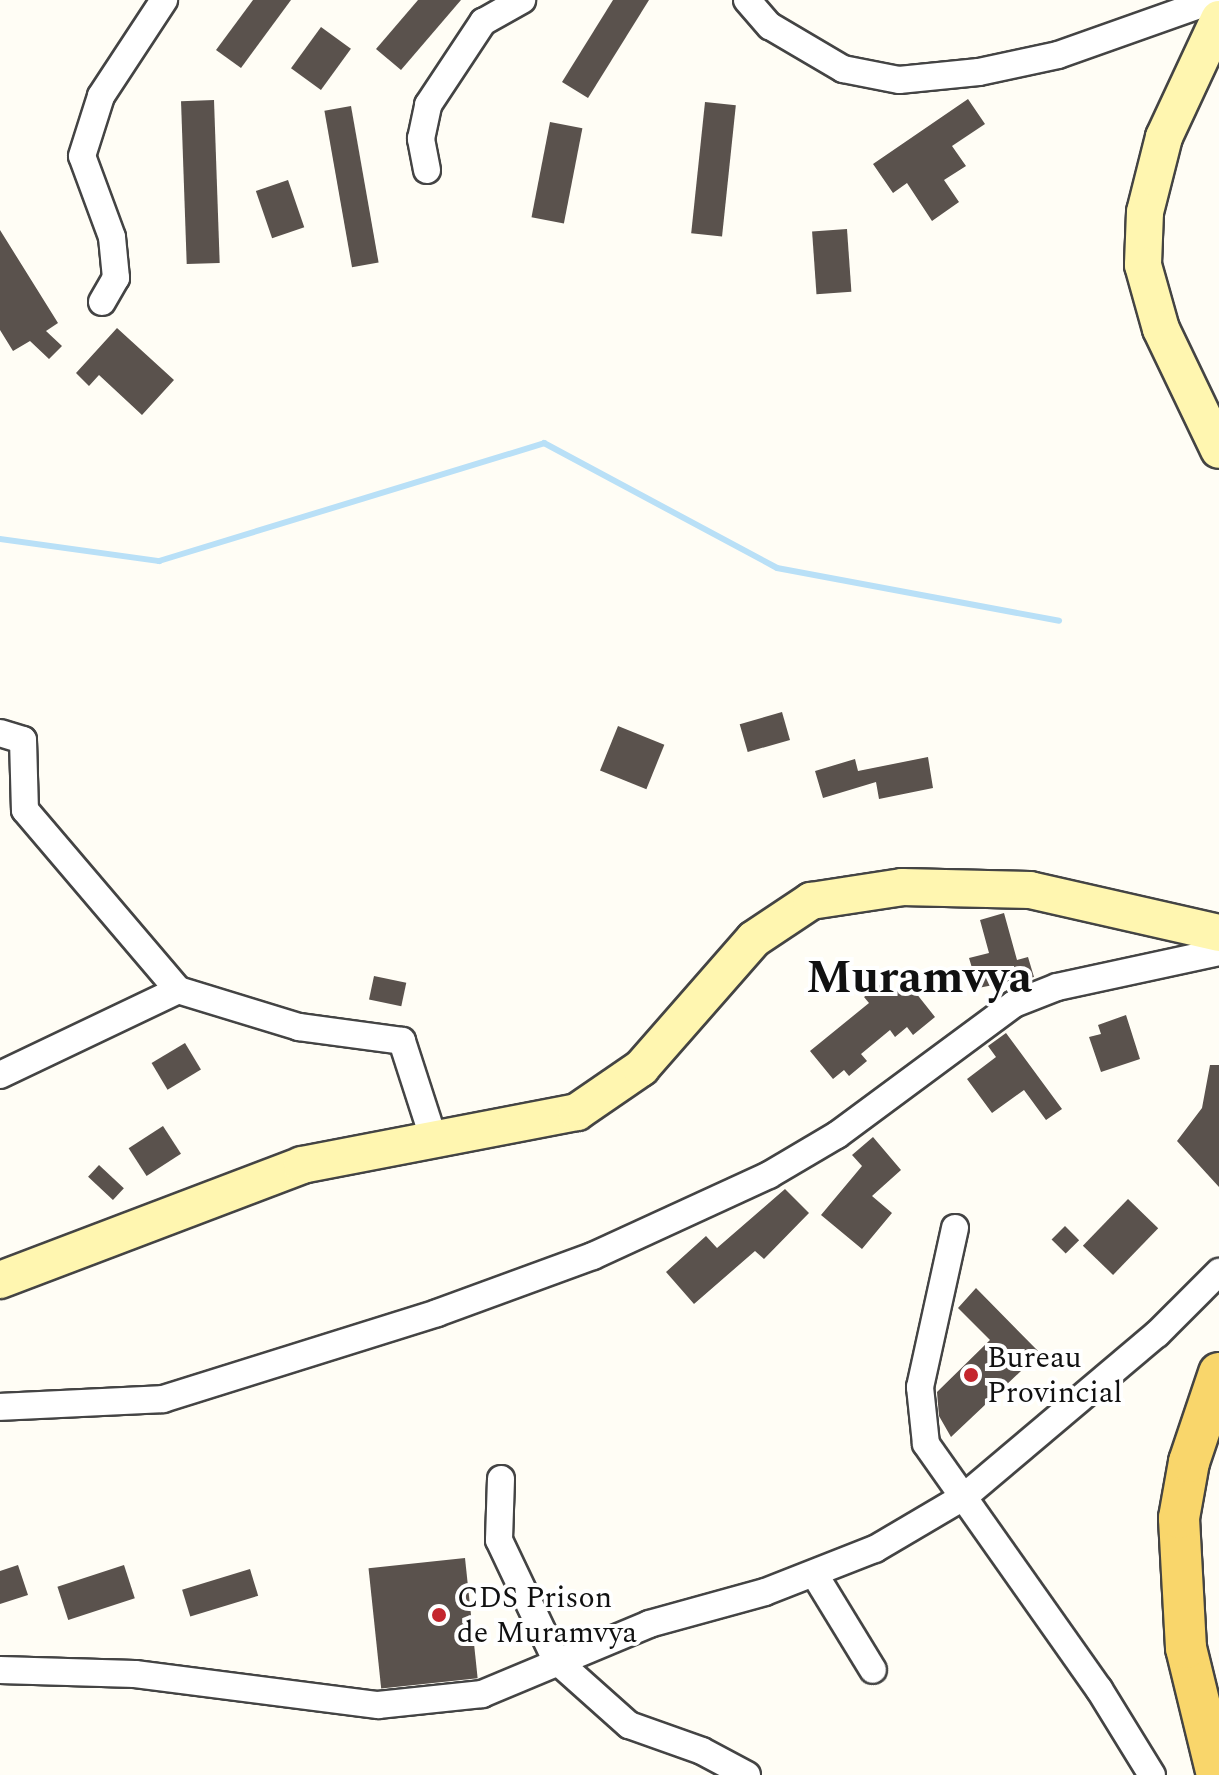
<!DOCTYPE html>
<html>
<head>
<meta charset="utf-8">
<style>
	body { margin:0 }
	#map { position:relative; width:1219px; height:1775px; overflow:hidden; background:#fffdf5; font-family:Spectral,serif }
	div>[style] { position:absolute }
	.stream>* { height:6px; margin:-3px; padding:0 3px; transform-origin:3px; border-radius:3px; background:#b9e0f7 }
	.building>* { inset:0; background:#5a524d; transform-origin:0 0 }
	.roads { filter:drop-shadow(2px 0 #444) drop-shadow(-2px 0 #444) drop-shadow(0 2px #444) drop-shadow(0 -2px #444) }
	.minor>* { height:26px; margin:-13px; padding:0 13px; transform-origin:13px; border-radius:13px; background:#fff }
	.secondary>* { height:36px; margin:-18px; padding:0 18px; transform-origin:18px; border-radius:18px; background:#fff6b0 }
	.primary>* { height:40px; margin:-20px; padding:0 20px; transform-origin:20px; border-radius:20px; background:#f9d66b }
	.dots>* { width:22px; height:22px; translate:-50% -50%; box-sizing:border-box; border:4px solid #fff; border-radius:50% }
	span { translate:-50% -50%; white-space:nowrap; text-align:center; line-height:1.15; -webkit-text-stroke:8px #fff; paint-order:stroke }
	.poi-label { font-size:30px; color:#111 }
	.left { translate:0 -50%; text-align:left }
	.town-label { font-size:46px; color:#111; font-weight:700 }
</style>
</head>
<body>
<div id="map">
	<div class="stream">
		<i style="left:0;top:539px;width:161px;rotate:7.9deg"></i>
		<i style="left:159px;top:561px;width:403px;rotate:-17deg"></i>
		<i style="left:544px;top:443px;width:264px;rotate:28.2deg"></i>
		<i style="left:777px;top:568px;width:287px;rotate:10.6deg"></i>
	</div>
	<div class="building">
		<i style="clip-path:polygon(253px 0,291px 0,241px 68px,216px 50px)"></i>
		<i style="clip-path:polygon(418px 0,461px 0,401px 70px,376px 49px)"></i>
		<i style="clip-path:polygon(613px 0,649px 0,588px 98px,562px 82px)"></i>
		<i style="left:321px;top:27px;width:37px;height:51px;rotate:36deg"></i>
		<i style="clip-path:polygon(968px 99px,985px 124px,952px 146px,966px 166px,944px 180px,959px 202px,932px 221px,907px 183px,893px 193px,873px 164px)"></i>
		<i style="left:214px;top:100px;width:163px;height:33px;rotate:88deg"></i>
		<i style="left:705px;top:102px;width:31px;height:132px;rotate:6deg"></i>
		<i style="left:351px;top:106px;width:159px;height:27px;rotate:80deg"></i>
		<i style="left:550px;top:122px;width:33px;height:97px;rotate:11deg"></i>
		<i style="left:288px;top:180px;width:50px;height:34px;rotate:71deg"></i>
		<i style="left:847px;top:229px;width:63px;height:35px;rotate:86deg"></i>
		<i style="clip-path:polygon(0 230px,58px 323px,46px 331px,62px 346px,49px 359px,30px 341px,13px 351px,0 330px)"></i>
		<i style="clip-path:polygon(117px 328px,174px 380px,142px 415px,99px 375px,89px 386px,76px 373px)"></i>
		<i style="left:782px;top:712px;width:29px;height:44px;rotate:74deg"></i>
		<i style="left:618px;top:726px;width:50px;height:48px;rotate:22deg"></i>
		<i style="clip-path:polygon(928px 757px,933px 788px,879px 799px,876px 782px,823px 798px,815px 771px,855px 759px,858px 771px)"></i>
		<i style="clip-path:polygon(1004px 913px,1017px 960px,1028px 957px,1034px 977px,978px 988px,969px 958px,989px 953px,980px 920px)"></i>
		<i style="left:374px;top:976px;width:33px;height:24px;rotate:12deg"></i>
		<i style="clip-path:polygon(886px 980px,895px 993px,908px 983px,935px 1017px,913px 1035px,907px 1027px,895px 1037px,890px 1030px,861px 1054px,867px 1061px,849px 1076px,844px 1070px,833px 1079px,810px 1051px,869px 1003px,864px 997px)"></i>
		<i style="clip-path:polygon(1126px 1015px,1140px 1059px,1101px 1072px,1089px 1037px,1101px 1034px,1098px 1025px)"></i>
		<i style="clip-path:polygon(1006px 1033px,1062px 1109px,1046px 1120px,1024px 1090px,992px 1113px,967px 1079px,996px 1057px,988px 1046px)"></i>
		<i style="left:185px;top:1043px;width:31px;height:39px;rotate:59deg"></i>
		<i style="clip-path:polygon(1210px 1065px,1219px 1065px,1219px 1187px,1177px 1141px,1202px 1108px)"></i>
		<i style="left:163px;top:1126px;width:33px;height:41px;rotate:57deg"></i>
		<i style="clip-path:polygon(873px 1137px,901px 1170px,872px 1196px,892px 1213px,862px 1249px,821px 1215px,862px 1166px,852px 1155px)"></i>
		<i style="left:99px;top:1165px;width:34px;height:16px;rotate:43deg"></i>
		<i style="clip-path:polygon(785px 1189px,809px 1213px,764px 1259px,755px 1251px,694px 1304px,666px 1272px,706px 1236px,717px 1248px)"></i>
		<i style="left:1128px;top:1199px;width:42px;height:65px;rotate:44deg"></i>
		<i style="left:1065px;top:1226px;width:20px;height:19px;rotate:45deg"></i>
		<i style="clip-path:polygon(976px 1288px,1040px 1353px,951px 1437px,939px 1416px,937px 1392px,990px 1340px,958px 1308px)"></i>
		<i style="left:465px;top:1558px;width:121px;height:97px;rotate:84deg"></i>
		<i style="clip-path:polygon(18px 1565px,28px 1595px,0 1604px,0 1571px)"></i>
		<i style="left:124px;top:1565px;width:35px;height:70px;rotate:72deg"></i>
		<i style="left:250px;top:1569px;width:28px;height:71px;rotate:73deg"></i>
	</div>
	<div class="roads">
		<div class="minor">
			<i style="left:747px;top:0;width:35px;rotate:49deg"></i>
			<i style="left:770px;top:26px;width:85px;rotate:30.5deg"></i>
			<i style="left:843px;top:69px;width:57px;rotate:11.1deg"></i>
			<i style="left:899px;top:80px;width:80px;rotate:-5.7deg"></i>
			<i style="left:979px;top:72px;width:81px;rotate:-12.1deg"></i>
			<i style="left:1058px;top:55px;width:164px;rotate:-19.5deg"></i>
			<i style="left:427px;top:170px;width:32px;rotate:-101deg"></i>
			<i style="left:421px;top:139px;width:35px;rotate:-78deg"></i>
			<i style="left:428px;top:105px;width:100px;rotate:-56.5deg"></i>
			<i style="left:483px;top:22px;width:45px;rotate:-29.4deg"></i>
			<i style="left:102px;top:302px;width:28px;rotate:-60deg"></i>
			<i style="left:116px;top:278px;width:41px;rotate:-95.6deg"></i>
			<i style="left:112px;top:237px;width:86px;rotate:-110.3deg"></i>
			<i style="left:82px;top:156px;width:63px;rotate:-72.4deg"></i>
			<i style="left:101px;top:96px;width:115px;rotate:-56.7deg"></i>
			<i style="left:0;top:733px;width:24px;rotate:17deg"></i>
			<i style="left:23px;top:740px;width:70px;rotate:88.4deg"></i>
			<i style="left:25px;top:810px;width:236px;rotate:49.6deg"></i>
			<i style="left:0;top:1075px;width:197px;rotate:-25.5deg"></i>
			<i style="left:178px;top:990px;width:127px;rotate:17deg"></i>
			<i style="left:299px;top:1027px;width:104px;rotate:7.7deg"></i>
			<i style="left:402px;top:1041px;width:101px;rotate:72.1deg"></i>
			<i style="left:955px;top:1228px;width:163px;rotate:102.4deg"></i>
			<i style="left:920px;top:1387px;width:57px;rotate:84deg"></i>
			<i style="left:926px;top:1444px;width:300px;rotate:54.8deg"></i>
			<i style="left:1099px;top:1689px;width:101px;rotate:58.4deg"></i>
			<i style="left:0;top:1407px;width:163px;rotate:-2.8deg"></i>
			<i style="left:163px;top:1399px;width:287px;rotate:-17.4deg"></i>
			<i style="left:437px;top:1313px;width:166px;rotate:-20.1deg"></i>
			<i style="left:593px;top:1256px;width:194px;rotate:-24.7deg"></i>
			<i style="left:769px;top:1175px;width:79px;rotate:-30.5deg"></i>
			<i style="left:837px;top:1135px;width:220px;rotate:-36.5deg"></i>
			<i style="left:1014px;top:1004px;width:46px;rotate:-21.6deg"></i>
			<i style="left:1057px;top:987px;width:166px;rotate:-12.2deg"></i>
			<i style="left:501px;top:1479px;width:61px;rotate:91.9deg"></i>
			<i style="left:499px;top:1540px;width:133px;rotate:64.6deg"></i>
			<i style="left:556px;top:1660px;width:98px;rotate:41.7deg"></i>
			<i style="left:629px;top:1725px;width:77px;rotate:19.6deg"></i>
			<i style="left:702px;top:1751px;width:51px;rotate:28.1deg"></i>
			<i style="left:815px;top:1575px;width:111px;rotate:58.6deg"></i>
			<i style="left:0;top:1670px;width:135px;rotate:1.7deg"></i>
			<i style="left:135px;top:1674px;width:245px;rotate:7.3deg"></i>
			<i style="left:378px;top:1705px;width:105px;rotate:-6deg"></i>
			<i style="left:482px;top:1694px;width:181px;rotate:-22.7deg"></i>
			<i style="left:649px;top:1624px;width:120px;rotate:-15.4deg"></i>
			<i style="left:765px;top:1592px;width:118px;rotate:-21.4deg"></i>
			<i style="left:875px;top:1549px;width:104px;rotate:-30.5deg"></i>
			<i style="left:965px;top:1496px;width:251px;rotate:-40.2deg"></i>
			<i style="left:1157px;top:1334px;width:88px;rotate:-45deg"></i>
		</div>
		<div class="secondary">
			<i style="left:1219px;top:19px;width:130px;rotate:115deg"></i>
			<i style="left:1164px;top:137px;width:77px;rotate:104.2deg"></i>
			<i style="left:1145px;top:212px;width:53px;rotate:92.2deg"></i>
			<i style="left:1143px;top:265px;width:66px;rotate:74.3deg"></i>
			<i style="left:1161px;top:329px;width:134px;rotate:64.4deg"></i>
			<i style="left:0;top:1280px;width:323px;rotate:-20.8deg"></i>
			<i style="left:302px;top:1165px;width:280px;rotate:-10.9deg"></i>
			<i style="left:577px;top:1112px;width:78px;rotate:-34.5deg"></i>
			<i style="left:641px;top:1068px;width:171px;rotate:-48.8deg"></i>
			<i style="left:754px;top:939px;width:69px;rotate:-33.7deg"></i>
			<i style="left:811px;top:901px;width:92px;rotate:-8.7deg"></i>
			<i style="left:902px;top:887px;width:128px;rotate:1.3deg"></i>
			<i style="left:1030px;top:890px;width:194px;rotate:12.8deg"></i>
		</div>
		<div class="primary">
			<i style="left:1217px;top:1775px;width:131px;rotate:-103.7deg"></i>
			<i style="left:1186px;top:1648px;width:130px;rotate:-93.1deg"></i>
			<i style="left:1179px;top:1518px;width:57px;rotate:-79.9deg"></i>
			<i style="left:1189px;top:1462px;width:94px;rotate:-71.4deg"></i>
		</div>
	</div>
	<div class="dots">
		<i style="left:971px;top:1375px;background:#c4262e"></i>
		<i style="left:439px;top:1615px;background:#c4262e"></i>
	</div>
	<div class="poi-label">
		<span class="left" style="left:987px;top:1375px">Bureau<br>Provincial</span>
		<span class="left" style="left:457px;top:1615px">CDS Prison<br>de Muramvya</span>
	</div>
	<div class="town-label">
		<span style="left:919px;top:978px">Muramvya</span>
	</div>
</div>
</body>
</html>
